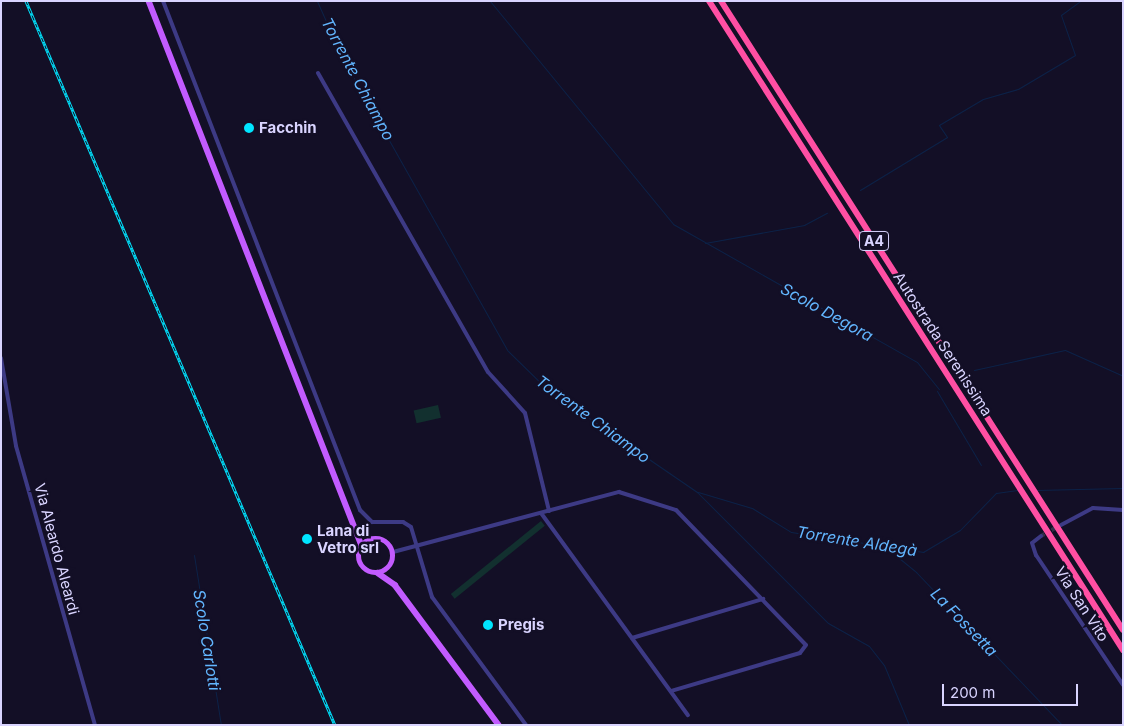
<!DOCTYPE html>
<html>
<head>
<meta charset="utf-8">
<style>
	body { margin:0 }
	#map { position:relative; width:1124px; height:726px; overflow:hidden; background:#130f26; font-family:Inter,sans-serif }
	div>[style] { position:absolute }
	.green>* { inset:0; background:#12302f; transform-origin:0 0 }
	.stream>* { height:1px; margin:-0.5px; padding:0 0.5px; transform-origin:0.5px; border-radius:0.5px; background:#0c2248 }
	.minor-tunnel>* { height:4px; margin-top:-2px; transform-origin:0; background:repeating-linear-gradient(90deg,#312d47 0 4px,transparent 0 6px) }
	.minor>* { height:4px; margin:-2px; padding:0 2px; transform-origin:2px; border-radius:2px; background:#3d3a85 }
	.primary>* { height:5.5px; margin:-2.75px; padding:0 2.75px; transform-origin:2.75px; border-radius:2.75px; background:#c25bff }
	.primary>.ring { margin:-2.75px; padding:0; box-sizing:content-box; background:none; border:5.5px solid #c25bff; border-radius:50% }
	.motorway>* { height:6px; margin:-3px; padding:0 3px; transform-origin:3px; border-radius:3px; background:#ff4fa3 }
	.rail>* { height:3px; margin-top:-1.5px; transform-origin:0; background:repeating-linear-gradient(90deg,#130f26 0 4px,#00e5ff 0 8px); box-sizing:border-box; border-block:1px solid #00e5ff }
	.dots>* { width:14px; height:14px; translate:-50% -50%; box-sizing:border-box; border:2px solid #130f26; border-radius:50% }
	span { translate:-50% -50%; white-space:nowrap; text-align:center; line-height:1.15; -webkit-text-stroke:5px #130f26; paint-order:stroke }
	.shield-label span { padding:1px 4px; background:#130f26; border:1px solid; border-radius:4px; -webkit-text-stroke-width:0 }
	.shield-label { font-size:14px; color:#d9d4ff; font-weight:700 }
	.poi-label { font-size:15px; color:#d9d4ff; font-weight:700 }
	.left { translate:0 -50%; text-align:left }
	.street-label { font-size:15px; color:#d9d4ff }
	.water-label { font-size:16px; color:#62b6ff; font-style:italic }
	.frame { position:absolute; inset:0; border:2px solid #d9d4ff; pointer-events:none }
	.scale { position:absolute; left:942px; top:684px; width:136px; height:22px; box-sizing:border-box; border:2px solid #d9d4ff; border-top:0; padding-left:6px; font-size:15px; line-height:18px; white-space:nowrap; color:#d9d4ff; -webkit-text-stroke:4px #130f26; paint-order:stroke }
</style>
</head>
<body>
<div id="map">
	<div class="green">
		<i style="left:438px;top:405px;width:13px;height:25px;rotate:77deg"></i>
		<i style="left:541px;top:521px;width:6px;height:116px;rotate:51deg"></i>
	</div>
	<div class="stream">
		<i style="left:317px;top:1px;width:59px;rotate:66deg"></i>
		<i style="left:341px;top:55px;width:338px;rotate:60.6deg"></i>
		<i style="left:507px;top:350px;width:57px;rotate:44.3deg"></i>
		<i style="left:548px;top:390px;width:181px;rotate:34.4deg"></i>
		<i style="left:697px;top:492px;width:185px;rotate:45deg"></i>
		<i style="left:828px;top:623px;width:47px;rotate:29.3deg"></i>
		<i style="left:869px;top:646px;width:24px;rotate:52deg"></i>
		<i style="left:884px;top:665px;width:65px;rotate:67.4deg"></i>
		<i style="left:490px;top:1px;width:288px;rotate:50.6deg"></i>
		<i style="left:673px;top:224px;width:280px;rotate:29.5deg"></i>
		<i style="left:917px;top:362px;width:35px;rotate:51deg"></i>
		<i style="left:860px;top:190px;width:102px;rotate:-31.3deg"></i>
		<i style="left:947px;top:137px;width:14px;rotate:-124deg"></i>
		<i style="left:939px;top:125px;width:51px;rotate:-30.6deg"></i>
		<i style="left:983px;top:99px;width:36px;rotate:-16deg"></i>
		<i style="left:1018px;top:89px;width:66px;rotate:-30.8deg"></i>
		<i style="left:1075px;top:55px;width:42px;rotate:-109.3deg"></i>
		<i style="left:1061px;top:15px;width:24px;rotate:-36deg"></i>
		<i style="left:705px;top:243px;width:101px;rotate:-10.3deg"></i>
		<i style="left:804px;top:225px;width:26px;rotate:-28deg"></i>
		<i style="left:974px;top:370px;width:93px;rotate:-12.4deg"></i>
		<i style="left:1065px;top:350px;width:64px;rotate:24.1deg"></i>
		<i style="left:937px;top:391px;width:86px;rotate:59.3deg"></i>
		<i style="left:1036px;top:490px;width:87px;rotate:-1.3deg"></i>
		<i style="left:698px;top:492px;width:56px;rotate:16.5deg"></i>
		<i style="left:752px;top:508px;width:46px;rotate:31.6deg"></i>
		<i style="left:791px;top:532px;width:134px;rotate:8.6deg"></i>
		<i style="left:923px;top:552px;width:43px;rotate:-30.7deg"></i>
		<i style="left:960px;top:530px;width:52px;rotate:-45.8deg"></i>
		<i style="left:996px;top:493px;width:22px;rotate:-8deg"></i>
		<i style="left:883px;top:545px;width:43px;rotate:39.3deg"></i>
		<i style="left:916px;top:572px;width:211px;rotate:46.3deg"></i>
		<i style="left:194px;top:555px;width:172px;rotate:81deg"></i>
	</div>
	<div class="minor-tunnel">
		<i style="left:1041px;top:536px;width:21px;rotate:-29deg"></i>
	</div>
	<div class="minor">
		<i style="left:163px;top:1px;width:546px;rotate:68.84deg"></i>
		<i style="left:360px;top:510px;width:17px;rotate:45deg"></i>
		<i style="left:372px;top:522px;width:31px"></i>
		<i style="left:403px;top:522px;width:9px;rotate:32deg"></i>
		<i style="left:411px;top:527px;width:73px;rotate:73.3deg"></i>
		<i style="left:432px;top:597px;width:159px;rotate:53.7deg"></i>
		<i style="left:318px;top:73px;width:344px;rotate:60.4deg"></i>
		<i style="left:488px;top:372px;width:55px;rotate:47.9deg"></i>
		<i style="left:525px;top:413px;width:101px;rotate:76.2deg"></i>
		<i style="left:1px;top:358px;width:89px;rotate:80.3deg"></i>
		<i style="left:16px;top:446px;width:290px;rotate:74.2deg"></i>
		<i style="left:541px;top:513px;width:250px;rotate:54deg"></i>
		<i style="left:1061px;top:525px;width:36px;rotate:-28deg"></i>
		<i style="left:1093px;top:508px;width:30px;rotate:4deg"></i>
		<i style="left:1041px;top:536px;width:11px;rotate:142deg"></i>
		<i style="left:1032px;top:543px;width:13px;rotate:72deg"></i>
		<i style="left:1036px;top:555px;width:156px;rotate:56.2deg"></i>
		<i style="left:393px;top:552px;width:234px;rotate:-14.9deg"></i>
		<i style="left:619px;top:492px;width:60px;rotate:17.5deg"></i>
		<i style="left:676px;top:510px;width:187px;rotate:46.1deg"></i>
		<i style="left:806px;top:645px;width:10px;rotate:127deg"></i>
		<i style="left:800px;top:653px;width:134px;rotate:163.6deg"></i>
		<i style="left:632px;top:638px;width:137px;rotate:-16.6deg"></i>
	</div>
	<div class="primary">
		<i style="left:149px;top:1px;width:585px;rotate:68.65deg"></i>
		<i class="ring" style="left:359px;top:539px;width:28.5px;height:28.5px"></i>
		<i style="left:378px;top:573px;width:21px;rotate:35deg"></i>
		<i style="left:395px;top:585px;width:174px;rotate:53.4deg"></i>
	</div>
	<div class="motorway">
		<i style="left:709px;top:1px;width:770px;rotate:57.47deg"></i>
		<i style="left:721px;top:1px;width:746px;rotate:57.42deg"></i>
	</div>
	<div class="rail">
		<i style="left:26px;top:1px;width:787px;rotate:66.89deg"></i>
	</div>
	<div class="dots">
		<i style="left:249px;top:128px;background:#00e5ff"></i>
		<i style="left:307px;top:539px;background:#00e5ff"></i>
		<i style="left:488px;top:625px;background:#00e5ff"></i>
	</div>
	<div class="shield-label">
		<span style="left:874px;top:241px">A4</span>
	</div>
	<div class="poi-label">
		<span class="left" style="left:259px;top:128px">Facchin</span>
		<span class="left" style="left:317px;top:539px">Lana di<br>Vetro srl</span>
		<span class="left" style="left:498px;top:625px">Pregis</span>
	</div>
	<div class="street-label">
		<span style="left:943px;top:344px;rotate:57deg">Autostrada Serenissima</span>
		<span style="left:57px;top:549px;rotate:75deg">Via Aleardo Aleardi</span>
		<span style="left:1082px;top:604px;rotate:57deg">Via San Vito</span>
	</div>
	<div class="water-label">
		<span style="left:358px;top:79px;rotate:62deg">Torrente Chiampo</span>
		<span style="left:827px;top:312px;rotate:29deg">Scolo Degora</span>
		<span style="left:593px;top:419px;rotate:36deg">Torrente Chiampo</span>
		<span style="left:857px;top:541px;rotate:9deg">Torrente Aldegà</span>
		<span style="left:964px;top:622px;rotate:46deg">La Fossetta</span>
		<span style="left:207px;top:640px;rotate:81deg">Scolo Carlotti</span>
	</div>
	<div class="frame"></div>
	<div class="scale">200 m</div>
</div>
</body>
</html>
